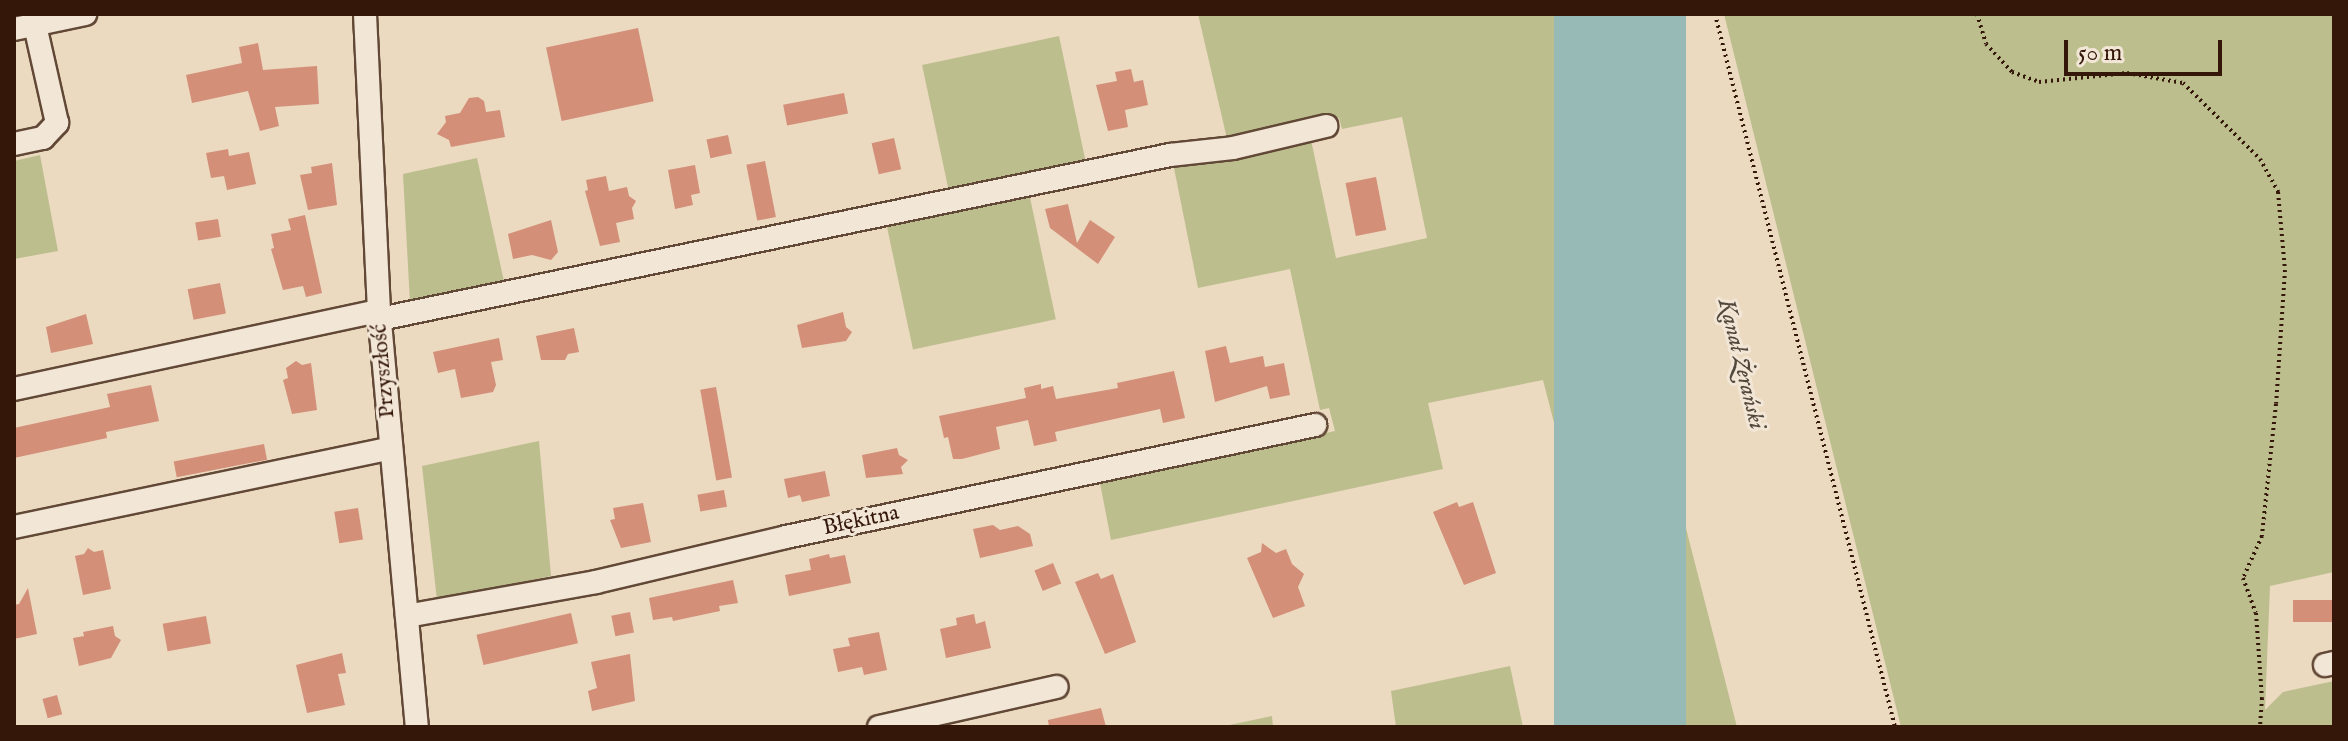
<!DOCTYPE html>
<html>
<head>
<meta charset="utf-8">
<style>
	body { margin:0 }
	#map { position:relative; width:2348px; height:741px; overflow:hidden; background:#ebd9c0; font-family:"IM FELL English",serif }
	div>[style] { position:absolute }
	.green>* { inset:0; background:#bdbe8e; transform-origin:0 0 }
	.water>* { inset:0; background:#98bab6; transform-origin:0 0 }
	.building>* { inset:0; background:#d38f78; transform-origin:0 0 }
	.path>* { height:4px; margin-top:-2px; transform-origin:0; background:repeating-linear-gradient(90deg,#341708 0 2px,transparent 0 6px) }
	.roads { filter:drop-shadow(2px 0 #624836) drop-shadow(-2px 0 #624836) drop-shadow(0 2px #624836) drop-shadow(0 -2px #624836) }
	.minor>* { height:22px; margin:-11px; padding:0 11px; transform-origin:11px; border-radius:11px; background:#f2e6d6 }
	span { translate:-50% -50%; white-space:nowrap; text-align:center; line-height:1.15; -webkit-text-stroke:6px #f2e6d6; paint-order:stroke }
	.street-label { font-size:22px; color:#341708 }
	.water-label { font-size:24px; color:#52483c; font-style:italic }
	.frame { position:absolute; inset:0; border:16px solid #341708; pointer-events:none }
	.scale { position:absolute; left:2064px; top:40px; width:158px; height:36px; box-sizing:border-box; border:4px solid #341708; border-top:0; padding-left:10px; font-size:24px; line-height:28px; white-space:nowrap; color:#341708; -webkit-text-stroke:6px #f2e6d6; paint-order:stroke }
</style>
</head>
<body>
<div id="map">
	<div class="green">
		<i style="clip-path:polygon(1198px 14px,1554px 14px,1737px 727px,1641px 727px,1619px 643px,1594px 578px,1543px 380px,1428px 403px,1443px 469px,1111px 540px,1100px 483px,1335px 431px,1329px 408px,1320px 410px,1290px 269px,1198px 288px,1173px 163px,1310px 135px,1336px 258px,1427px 238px,1402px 117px,1342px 129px,1339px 118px,1228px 143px)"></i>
		<i style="clip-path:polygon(1724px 14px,2334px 14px,2334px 572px,2270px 586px,2265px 710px,2283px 692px,2334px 681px,2334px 727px,1901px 727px)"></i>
		<i style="left:1059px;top:36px;width:129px;height:140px;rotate:78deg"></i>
		<i style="clip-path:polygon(40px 155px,58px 251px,14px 259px,14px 161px)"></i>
		<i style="clip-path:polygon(477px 158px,505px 286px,410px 303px,403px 174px)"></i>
		<i style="left:1029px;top:193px;width:129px;height:146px;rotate:78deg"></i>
		<i style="clip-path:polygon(539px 441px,551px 576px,437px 600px,422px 466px)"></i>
		<i style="clip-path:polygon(1510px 666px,1523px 727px,1396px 727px,1391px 691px)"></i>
		<i style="clip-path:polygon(1272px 716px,1273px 727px,1220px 727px)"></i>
	</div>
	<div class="water">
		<i style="left:1554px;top:14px;width:132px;height:736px"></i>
	</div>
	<div class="building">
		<i style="left:638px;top:28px;width:75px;height:94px;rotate:78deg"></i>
		<i style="clip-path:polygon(258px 43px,263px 70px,317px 66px,319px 104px,275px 107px,279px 126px,260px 131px,248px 91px,192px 103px,186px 75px,242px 63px,239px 47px)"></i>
		<i style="clip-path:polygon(1131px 69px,1134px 82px,1143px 80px,1148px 105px,1125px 110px,1128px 127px,1108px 131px,1096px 85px,1117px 81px,1115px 72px)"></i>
		<i style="left:844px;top:93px;width:21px;height:62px;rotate:79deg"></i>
		<i style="clip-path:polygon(478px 97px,484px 101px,486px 112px,500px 110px,505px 137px,451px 147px,449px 140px,437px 134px,446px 122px,445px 116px,460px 113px,469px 98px)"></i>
		<i style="left:728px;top:135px;width:19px;height:22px;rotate:78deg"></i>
		<i style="left:894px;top:138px;width:32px;height:23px;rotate:77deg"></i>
		<i style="clip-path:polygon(228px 149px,229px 156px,249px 152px,256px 184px,227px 190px,224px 176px,211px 178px,206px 153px)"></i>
		<i style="left:765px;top:161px;width:57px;height:19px;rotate:79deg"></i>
		<i style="clip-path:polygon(332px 163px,337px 205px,308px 210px,300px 175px,312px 173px,311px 167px)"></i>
		<i style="clip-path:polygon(695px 165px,700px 193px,691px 195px,693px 205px,675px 209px,668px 170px)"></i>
		<i style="clip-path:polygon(606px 176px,609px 191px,627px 187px,629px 196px,636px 201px,632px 208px,634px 219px,616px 223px,620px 242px,600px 246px,585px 191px,588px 190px,586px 180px)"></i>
		<i style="left:1376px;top:177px;width:54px;height:31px;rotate:79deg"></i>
		<i style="clip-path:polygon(1068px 204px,1077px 243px,1090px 220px,1115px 237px,1098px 264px,1050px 228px,1045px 209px)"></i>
		<i style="clip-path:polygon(305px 215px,322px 293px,306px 297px,303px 286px,283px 290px,271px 249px,274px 248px,271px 234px,291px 230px,288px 219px)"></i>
		<i style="left:218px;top:219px;width:18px;height:23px;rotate:81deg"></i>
		<i style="clip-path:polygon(551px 220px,558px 252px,551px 260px,532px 255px,513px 259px,508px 234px)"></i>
		<i style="left:220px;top:283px;width:31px;height:33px;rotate:79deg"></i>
		<i style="clip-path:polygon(843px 312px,846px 327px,852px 332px,846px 341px,802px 348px,797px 325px)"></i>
		<i style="clip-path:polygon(86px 314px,93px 344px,51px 353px,46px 327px)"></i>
		<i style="clip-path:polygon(574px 328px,579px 352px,568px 354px,565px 360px,541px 360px,536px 336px)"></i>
		<i style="clip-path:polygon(499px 338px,503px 360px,491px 362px,496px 385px,493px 392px,461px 398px,455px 369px,438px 373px,433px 352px)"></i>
		<i style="clip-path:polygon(1226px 346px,1230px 363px,1263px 356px,1265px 367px,1284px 363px,1290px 395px,1270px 399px,1267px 386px,1215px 402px,1205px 351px)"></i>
		<i style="clip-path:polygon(296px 361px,302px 365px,311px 363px,317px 410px,292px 414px,283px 380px,288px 378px,286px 368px)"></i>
		<i style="clip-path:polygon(1174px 371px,1185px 418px,1163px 423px,1160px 409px,1055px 432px,1057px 441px,1034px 446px,1028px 420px,996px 427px,1000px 449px,962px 459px,953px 459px,948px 437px,944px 438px,939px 416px,1026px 398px,1024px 388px,1041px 384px,1041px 389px,1053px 386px,1056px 399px,1118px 388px,1117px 383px)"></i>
		<i style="clip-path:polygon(151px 385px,159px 421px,106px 432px,107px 438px,14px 458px,14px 428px,110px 407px,107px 394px)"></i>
		<i style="left:716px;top:387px;width:92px;height:16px;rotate:80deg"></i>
		<i style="left:264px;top:444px;width:16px;height:92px;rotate:79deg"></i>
		<i style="clip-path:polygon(897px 448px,899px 455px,908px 460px,901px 467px,903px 474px,866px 478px,862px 455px)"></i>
		<i style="clip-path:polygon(825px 471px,830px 496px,802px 502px,800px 495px,788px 498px,784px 479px)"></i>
		<i style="left:724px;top:490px;width:17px;height:27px;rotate:80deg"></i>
		<i style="clip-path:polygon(1457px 502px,1459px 507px,1473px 502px,1496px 573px,1464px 585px,1433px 512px)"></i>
		<i style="clip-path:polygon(643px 503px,651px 542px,621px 548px,610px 520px,615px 519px,613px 508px)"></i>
		<i style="left:358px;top:508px;width:32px;height:24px;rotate:81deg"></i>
		<i style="clip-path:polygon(993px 525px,1000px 530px,1018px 526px,1030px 534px,1033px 546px,980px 558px,973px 529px)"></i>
		<i style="clip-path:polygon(1262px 543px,1276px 553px,1286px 549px,1292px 564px,1304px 574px,1298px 587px,1305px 606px,1273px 618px,1247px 558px,1261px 552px)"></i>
		<i style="clip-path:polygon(88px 548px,94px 552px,103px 550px,111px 589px,83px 595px,75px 556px,84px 554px)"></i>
		<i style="clip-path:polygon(829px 554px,830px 558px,845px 555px,851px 583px,789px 596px,785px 575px,811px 570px,809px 559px)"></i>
		<i style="left:1053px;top:563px;width:22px;height:20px;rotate:68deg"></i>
		<i style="clip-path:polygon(1098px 573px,1101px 579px,1113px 574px,1136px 642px,1105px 654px,1075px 582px)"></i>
		<i style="clip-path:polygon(733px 580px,738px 603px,719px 606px,720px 611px,673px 621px,672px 617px,653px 620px,649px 598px)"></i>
		<i style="clip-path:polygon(28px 588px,37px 634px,14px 639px,14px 605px,19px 604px)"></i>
		<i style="left:2334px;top:600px;width:22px;height:41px;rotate:90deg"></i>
		<i style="left:630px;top:612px;width:21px;height:19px;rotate:79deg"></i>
		<i style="left:571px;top:613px;width:31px;height:97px;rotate:77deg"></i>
		<i style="clip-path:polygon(974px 614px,976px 624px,985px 621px,991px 648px,946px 658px,940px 629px,957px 625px,956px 618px)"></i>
		<i style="left:206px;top:616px;width:28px;height:44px;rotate:80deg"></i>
		<i style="clip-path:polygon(113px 626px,115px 636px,121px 640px,111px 658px,79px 666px,73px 638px,84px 636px,83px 632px)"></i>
		<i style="clip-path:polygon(879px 632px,887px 670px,864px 675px,862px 667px,838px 672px,833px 649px,850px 646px,848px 638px)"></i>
		<i style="clip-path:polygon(342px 653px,346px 673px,338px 674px,345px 705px,307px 713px,296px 665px)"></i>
		<i style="clip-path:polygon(630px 654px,635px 701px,592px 711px,588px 691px,597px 688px,591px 662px)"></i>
		<i style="left:57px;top:695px;width:20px;height:15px;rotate:75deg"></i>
		<i style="clip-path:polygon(1101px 708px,1106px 727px,1049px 727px,1048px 720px)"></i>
	</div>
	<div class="path">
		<i style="left:1715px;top:14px;width:735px;rotate:75.83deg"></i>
		<i style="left:1977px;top:14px;width:31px;rotate:73deg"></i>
		<i style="left:1986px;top:44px;width:38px;rotate:47deg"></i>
		<i style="left:2012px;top:72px;width:29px;rotate:20deg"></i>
		<i style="left:2039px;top:82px;width:88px;rotate:-5.8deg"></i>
		<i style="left:2127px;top:73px;width:57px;rotate:10.1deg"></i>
		<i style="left:2183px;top:83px;width:108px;rotate:44.6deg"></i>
		<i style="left:2260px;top:159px;width:38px;rotate:61deg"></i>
		<i style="left:2278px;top:192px;width:78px;rotate:84.9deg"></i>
		<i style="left:2285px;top:270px;width:134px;rotate:93.8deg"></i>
		<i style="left:2276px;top:404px;width:133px;rotate:96.1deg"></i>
		<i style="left:2262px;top:536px;width:46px;rotate:114.3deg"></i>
		<i style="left:2243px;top:578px;width:37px;rotate:70deg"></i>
		<i style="left:2256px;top:613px;width:85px;rotate:86deg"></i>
		<i style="left:2262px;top:698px;width:29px;rotate:94deg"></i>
	</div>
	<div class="roads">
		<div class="minor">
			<i style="left:365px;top:14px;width:297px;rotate:87.3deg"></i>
			<i style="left:379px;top:311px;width:418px;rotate:84.8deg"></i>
			<i style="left:14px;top:29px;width:73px;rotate:-11.9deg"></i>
			<i style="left:14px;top:144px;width:30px;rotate:-12deg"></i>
			<i style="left:43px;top:138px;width:21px;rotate:-47deg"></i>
			<i style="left:57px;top:123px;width:100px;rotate:-102.7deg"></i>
			<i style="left:380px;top:319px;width:807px;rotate:-11.73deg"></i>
			<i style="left:1170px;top:155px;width:63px;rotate:-6.3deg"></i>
			<i style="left:1233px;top:148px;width:96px;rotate:-13.3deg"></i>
			<i style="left:14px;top:389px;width:373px;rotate:-12.1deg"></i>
			<i style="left:14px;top:527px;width:385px;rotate:-11.8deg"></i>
			<i style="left:407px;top:616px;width:192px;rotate:-10.2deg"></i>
			<i style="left:596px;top:582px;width:195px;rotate:-13.3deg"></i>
			<i style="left:786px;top:537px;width:541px;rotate:-11.95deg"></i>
			<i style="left:2325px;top:665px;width:9px;rotate:-13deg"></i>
			<i style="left:879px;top:727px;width:182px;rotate:-12.7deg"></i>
		</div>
	</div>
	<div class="street-label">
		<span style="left:384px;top:371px;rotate:-95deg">Przyszłość</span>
		<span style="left:861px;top:521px;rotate:-12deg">Błękitna</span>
	</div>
	<div class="water-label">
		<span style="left:1741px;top:364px;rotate:76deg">Kanał Żerański</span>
	</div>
	<div class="frame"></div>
	<div class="scale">50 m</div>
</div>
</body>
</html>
